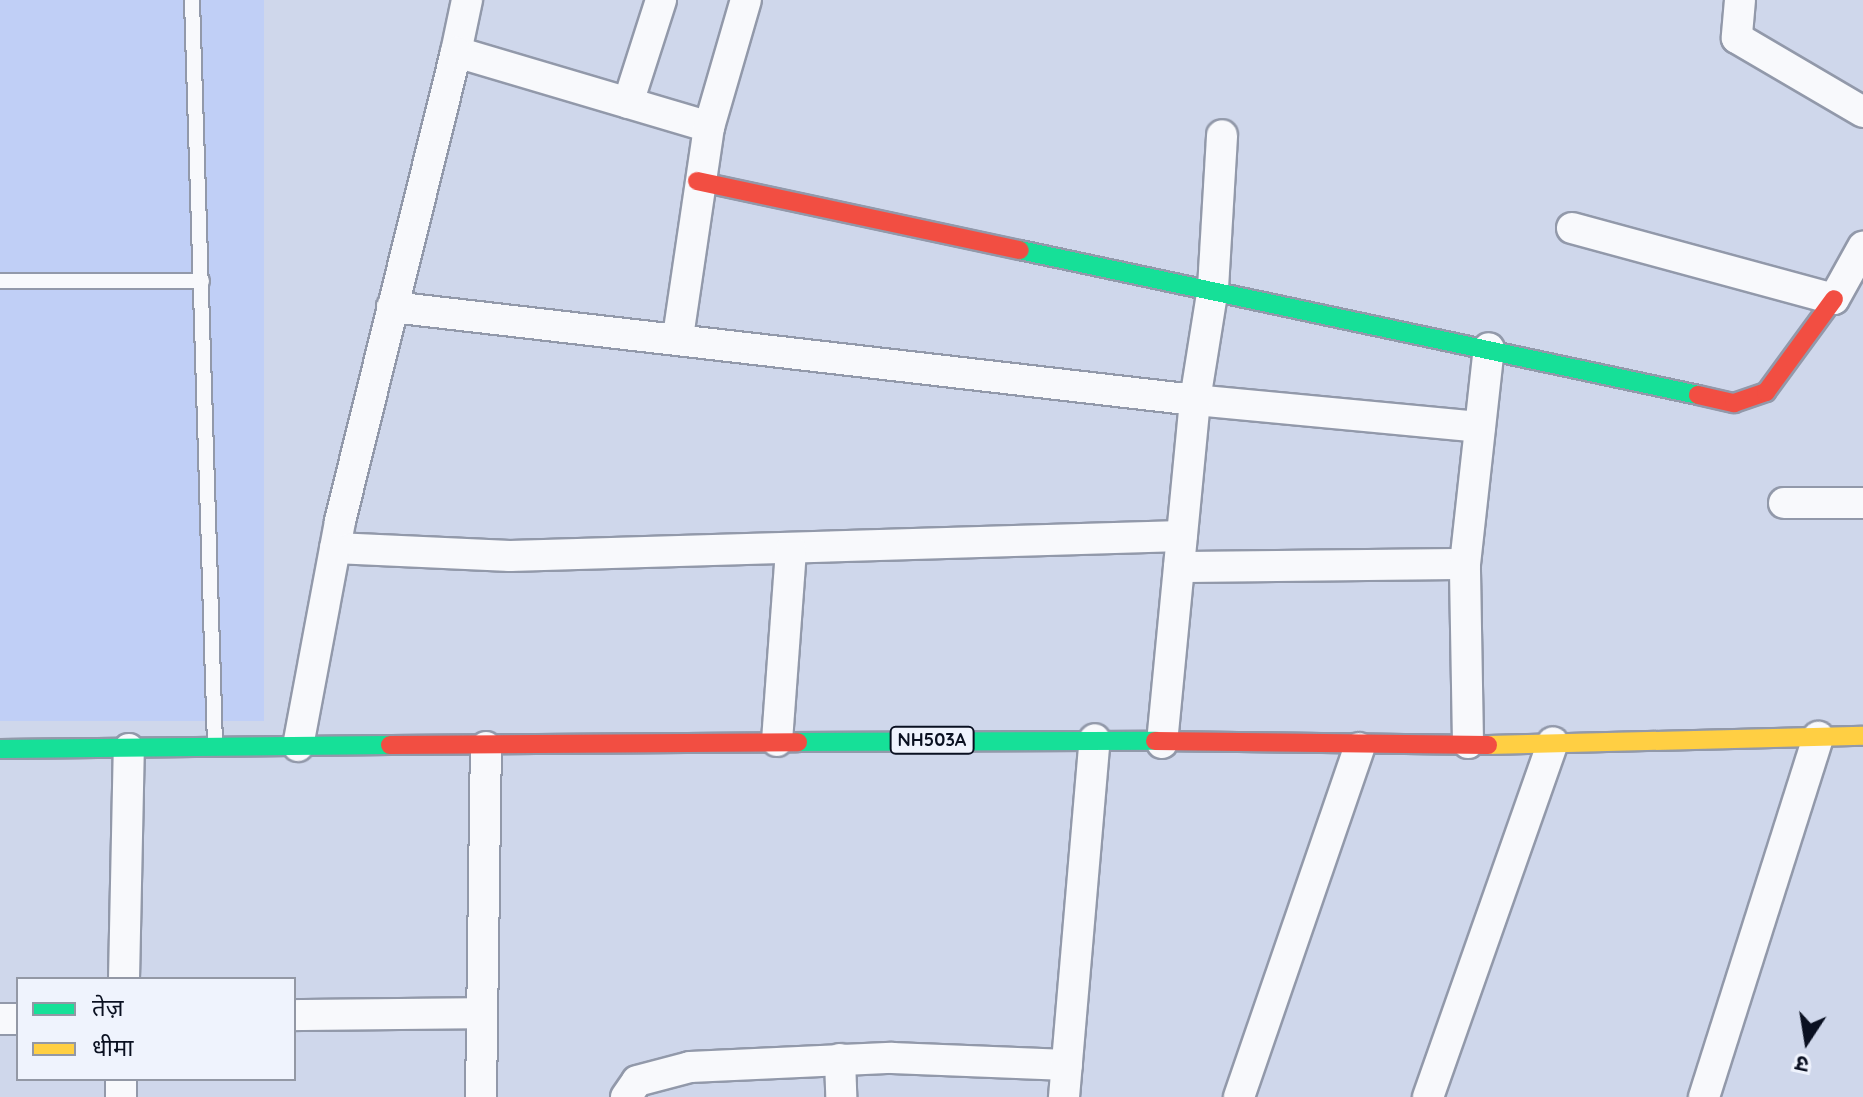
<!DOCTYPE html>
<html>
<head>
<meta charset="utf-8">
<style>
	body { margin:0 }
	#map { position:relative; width:1863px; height:1097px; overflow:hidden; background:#cfd7eb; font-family:Quicksand,"Noto Sans Devanagari",sans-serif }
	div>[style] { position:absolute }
	.built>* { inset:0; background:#c0cff6; transform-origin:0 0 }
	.roads { filter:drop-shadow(2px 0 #9299aa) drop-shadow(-2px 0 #9299aa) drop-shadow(0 2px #9299aa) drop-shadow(0 -2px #9299aa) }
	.lane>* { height:14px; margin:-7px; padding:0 7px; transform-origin:7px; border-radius:7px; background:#f8f9fc }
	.street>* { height:30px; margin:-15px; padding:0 15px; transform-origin:15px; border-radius:15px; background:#f8f9fc }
	.fast>* { height:18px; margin:-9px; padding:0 9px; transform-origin:9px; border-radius:9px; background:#16e098 }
	.slow>* { height:18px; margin:-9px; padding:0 9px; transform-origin:9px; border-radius:9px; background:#ffcf43 }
	.jam>* { height:18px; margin:-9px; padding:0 9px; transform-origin:9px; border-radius:9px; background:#f24e42 }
	span { translate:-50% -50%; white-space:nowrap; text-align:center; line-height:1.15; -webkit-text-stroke:7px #eff3fd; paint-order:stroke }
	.shield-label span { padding:2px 6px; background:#eff3fd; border:2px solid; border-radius:6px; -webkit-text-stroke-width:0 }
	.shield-label { font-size:18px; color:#0a1021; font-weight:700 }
	.legend { position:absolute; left:16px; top:977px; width:280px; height:104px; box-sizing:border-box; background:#eff3fd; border:2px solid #9398a5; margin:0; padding:10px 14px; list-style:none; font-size:24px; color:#0a1021 }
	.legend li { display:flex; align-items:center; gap:16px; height:40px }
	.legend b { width:40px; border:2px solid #9398a5 }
	.north { position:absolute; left:1767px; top:1001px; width:80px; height:80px; -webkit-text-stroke:6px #eff3fd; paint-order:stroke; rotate:192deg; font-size:22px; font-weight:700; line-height:32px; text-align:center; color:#0a1021 }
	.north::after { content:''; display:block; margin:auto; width:28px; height:36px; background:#0a1021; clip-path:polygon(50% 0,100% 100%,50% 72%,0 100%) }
</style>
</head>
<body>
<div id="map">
	<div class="built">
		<i style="left:0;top:0;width:264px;height:721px"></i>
	</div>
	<div class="roads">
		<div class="lane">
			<i style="left:192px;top:0;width:743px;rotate:88.23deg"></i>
			<i style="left:0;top:281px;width:202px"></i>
		</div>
		<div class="street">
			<i style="left:467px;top:0;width:53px;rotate:101.9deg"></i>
			<i style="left:456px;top:52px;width:264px;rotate:16.5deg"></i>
			<i style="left:709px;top:127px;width:212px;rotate:98.4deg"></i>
			<i style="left:1740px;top:0;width:38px;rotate:95deg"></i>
			<i style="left:1737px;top:38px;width:146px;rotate:30.4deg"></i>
			<i style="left:628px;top:103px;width:108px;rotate:-72.2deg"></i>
			<i style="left:709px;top:127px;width:132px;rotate:-73.8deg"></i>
			<i style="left:1572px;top:228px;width:271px;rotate:15.2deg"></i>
			<i style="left:1834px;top:299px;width:60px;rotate:-60.9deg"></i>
			<i style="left:392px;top:307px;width:808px;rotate:6.61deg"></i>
			<i style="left:1195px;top:400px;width:286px;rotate:5.4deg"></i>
			<i style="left:1784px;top:503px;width:79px"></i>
			<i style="left:335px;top:548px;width:175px;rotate:2.6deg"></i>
			<i style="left:510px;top:556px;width:672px;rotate:-1.7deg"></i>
			<i style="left:1179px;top:567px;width:286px;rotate:-0.6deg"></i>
			<i style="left:777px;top:741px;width:192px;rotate:-85.8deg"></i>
			<i style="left:1162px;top:743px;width:345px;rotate:-84.5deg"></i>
			<i style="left:1195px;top:400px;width:113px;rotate:-80.9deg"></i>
			<i style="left:1213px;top:288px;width:153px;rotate:-86.6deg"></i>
			<i style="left:1468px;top:743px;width:179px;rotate:-91deg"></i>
			<i style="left:1465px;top:564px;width:217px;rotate:-83.7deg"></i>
			<i style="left:298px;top:746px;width:229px;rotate:-79.4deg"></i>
			<i style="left:340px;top:521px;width:483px;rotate:-76.1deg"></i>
			<i style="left:124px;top:979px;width:230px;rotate:-88.8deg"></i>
			<i style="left:294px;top:1015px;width:187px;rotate:-0.6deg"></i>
			<i style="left:0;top:1019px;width:18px"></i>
			<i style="left:840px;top:1059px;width:38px;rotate:88deg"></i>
			<i style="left:121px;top:1097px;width:18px;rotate:-90deg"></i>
			<i style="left:481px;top:1097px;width:350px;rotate:-89.2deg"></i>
			<i style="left:626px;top:1097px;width:19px;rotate:-55deg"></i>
			<i style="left:637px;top:1081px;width:55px;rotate:-14.8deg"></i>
			<i style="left:690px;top:1067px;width:202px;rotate:-2.6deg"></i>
			<i style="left:892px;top:1058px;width:175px;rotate:2.3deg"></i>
			<i style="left:1064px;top:1097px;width:359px;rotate:-85.1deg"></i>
			<i style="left:1239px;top:1097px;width:369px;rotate:-71deg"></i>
			<i style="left:1428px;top:1097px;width:376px;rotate:-70.6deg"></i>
			<i style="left:1704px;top:1097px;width:378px;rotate:-72.4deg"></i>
		</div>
		<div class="fast">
			<i style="left:1020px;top:250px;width:693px;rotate:12.07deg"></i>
			<i style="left:798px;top:742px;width:357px;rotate:-0.2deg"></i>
			<i style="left:0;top:749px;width:390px;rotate:-0.6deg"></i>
		</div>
		<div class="slow">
			<i style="left:1488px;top:745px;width:375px;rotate:-1.4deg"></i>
		</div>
		<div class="jam">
			<i style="left:697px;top:181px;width:330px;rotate:12.1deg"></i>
			<i style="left:1698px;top:395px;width:37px;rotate:13deg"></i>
			<i style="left:1734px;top:403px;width:34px;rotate:-19deg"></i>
			<i style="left:1766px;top:392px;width:115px;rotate:-53.8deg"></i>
			<i style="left:1155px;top:741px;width:333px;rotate:0.7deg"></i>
			<i style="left:390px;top:745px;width:408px;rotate:-0.4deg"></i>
		</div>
	</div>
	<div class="shield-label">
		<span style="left:932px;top:740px">NH503A</span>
	</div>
	<ul class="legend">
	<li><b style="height:10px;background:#16e098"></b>तेज़</li>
	<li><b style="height:10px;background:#ffcf43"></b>धीमा</li>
	</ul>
	<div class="north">उ</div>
</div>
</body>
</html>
